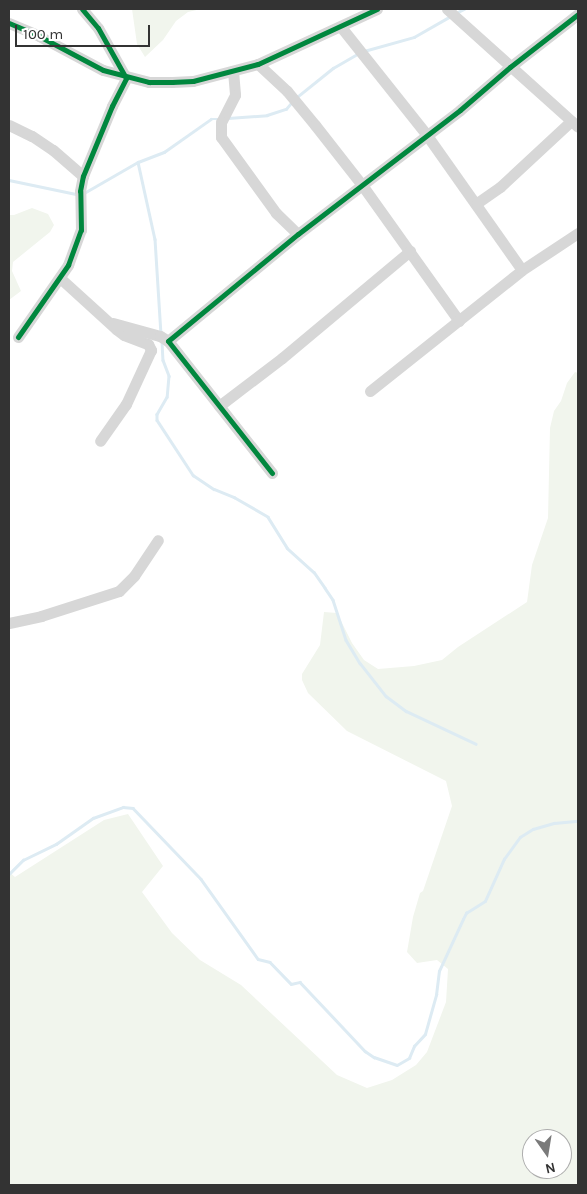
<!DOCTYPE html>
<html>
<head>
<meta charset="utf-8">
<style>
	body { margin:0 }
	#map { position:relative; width:587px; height:1194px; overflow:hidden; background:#fff; font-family:Karla,sans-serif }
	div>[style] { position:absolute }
	.green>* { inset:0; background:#f1f5ed }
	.stream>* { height:2.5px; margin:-1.25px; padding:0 1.25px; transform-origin:1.25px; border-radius:1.25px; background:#ddebf3 }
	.minor>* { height:11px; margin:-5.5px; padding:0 5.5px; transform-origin:5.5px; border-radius:5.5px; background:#d7d7d7 }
	.cycleway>* { height:5px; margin:-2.5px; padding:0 2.5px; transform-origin:2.5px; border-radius:2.5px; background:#00873e }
	span { translate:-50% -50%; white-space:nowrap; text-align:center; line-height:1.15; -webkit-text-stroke:5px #fff; paint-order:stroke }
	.frame { position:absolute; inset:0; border:10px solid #333; pointer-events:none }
	.north { position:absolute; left:522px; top:1129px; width:50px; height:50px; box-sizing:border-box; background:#fff; border:1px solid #adadad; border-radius:50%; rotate:167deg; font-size:14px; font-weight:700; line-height:20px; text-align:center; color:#333 }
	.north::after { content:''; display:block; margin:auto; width:18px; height:22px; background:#7a7a7a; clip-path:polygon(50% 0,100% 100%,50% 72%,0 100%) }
	.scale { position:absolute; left:15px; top:25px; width:135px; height:22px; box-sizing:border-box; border:2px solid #333; border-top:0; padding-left:6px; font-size:15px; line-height:18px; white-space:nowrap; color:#333; -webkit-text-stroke:4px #fff; paint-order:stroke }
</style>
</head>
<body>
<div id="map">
	<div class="green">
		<i style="clip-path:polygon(132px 9px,201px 9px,188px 12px,176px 21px,163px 40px,145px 57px,137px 44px)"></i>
		<i style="clip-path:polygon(32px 208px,48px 214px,54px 225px,50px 232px,13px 262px,12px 271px,21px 291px,9px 300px,9px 215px,14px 215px)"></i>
		<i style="clip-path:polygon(evenodd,575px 372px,578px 373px,578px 1185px,9px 1185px,9px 872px,15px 877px,104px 820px,128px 814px,163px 866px,142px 892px,172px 933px,200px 960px,241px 985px,337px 1075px,367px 1088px,392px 1080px,416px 1065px,427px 1052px,446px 1002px,448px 969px,437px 960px,417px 963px,407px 952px,413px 917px,420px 893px,423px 891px,452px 806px,446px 781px,347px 731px,308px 693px,302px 680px,302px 674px,320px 645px,324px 612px,337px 613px,352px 643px,364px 660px,378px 669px,414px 666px,442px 660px,458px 647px,527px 602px,532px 565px,548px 518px,550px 428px,554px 411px,561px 401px,567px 383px,575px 372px,532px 1139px,562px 1139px,562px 1169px,532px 1169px,532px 1139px)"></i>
	</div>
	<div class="stream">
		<i style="left:456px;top:13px;width:9px;rotate:-27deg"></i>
		<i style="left:364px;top:51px;width:52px;rotate:-15.6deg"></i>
		<i style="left:414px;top:37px;width:40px;rotate:-29.7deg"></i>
		<i style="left:297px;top:97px;width:46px;rotate:-38.9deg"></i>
		<i style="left:333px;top:68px;width:28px;rotate:-30deg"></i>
		<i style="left:228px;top:118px;width:39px;rotate:-4deg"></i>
		<i style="left:267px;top:115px;width:20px;rotate:-18deg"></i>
		<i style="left:286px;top:109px;width:8px;rotate:-50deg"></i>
		<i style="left:138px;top:162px;width:79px;rotate:77.6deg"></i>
		<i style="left:155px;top:239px;width:95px;rotate:86.4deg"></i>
		<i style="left:9px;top:180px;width:68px;rotate:11.8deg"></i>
		<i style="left:84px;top:193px;width:62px;rotate:-29.9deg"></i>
		<i style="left:138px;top:162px;width:28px;rotate:-21deg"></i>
		<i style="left:164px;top:152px;width:57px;rotate:-35.1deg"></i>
		<i style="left:211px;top:119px;width:6px"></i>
		<i style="left:162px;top:342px;width:18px;rotate:87deg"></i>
		<i style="left:163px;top:360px;width:17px;rotate:69deg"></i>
		<i style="left:169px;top:376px;width:21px;rotate:95deg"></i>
		<i style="left:167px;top:397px;width:20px;rotate:120deg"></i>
		<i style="left:157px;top:414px;width:6px;rotate:90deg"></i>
		<i style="left:157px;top:420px;width:66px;rotate:56.8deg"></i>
		<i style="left:193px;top:475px;width:25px;rotate:34deg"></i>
		<i style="left:214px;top:489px;width:22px;rotate:22deg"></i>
		<i style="left:234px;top:497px;width:39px;rotate:30deg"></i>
		<i style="left:268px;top:517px;width:36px;rotate:58deg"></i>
		<i style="left:287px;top:548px;width:36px;rotate:42deg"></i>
		<i style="left:314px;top:572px;width:19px;rotate:55deg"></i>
		<i style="left:325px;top:588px;width:14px;rotate:56deg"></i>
		<i style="left:333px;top:600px;width:42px;rotate:72deg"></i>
		<i style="left:346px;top:640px;width:27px;rotate:59deg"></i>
		<i style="left:360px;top:663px;width:42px;rotate:51.8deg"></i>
		<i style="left:386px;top:696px;width:25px;rotate:37deg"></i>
		<i style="left:406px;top:711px;width:77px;rotate:25.2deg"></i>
		<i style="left:9px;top:874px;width:20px;rotate:-45deg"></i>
		<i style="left:23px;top:860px;width:37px;rotate:-26deg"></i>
		<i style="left:56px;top:844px;width:45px;rotate:-35.1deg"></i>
		<i style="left:93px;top:818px;width:32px;rotate:-20deg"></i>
		<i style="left:123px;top:807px;width:10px;rotate:6deg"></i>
		<i style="left:133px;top:808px;width:98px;rotate:46.2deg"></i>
		<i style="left:201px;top:879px;width:98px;rotate:54.5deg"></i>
		<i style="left:258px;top:959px;width:12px;rotate:14deg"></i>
		<i style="left:270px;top:962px;width:30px;rotate:46deg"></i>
		<i style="left:291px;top:984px;width:9px;rotate:-13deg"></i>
		<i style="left:300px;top:982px;width:95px;rotate:46.7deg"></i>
		<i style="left:365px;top:1051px;width:11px;rotate:34deg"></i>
		<i style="left:374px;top:1057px;width:24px;rotate:19deg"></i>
		<i style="left:397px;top:1065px;width:14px;rotate:-30deg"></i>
		<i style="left:409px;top:1058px;width:13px;rotate:-67deg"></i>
		<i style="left:414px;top:1046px;width:16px;rotate:-47deg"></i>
		<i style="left:425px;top:1034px;width:41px;rotate:-74.2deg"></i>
		<i style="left:436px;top:995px;width:24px;rotate:-83deg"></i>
		<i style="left:439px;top:971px;width:57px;rotate:-65.2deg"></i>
		<i style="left:463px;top:919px;width:7px;rotate:-63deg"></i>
		<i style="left:466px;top:913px;width:22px;rotate:-32deg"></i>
		<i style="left:485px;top:901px;width:46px;rotate:-65.7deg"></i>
		<i style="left:504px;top:859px;width:27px;rotate:-54deg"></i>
		<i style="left:520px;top:837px;width:15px;rotate:-32deg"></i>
		<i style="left:533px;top:829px;width:22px;rotate:-16deg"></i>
		<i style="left:554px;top:823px;width:24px;rotate:-5deg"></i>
	</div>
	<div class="minor">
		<i style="left:447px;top:9px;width:176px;rotate:42deg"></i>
		<i style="left:9px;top:23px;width:33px;rotate:23deg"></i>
		<i style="left:39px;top:36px;width:72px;rotate:28deg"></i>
		<i style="left:103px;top:70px;width:48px;rotate:14.6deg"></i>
		<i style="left:149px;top:82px;width:23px"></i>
		<i style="left:172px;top:82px;width:21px;rotate:-3deg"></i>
		<i style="left:193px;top:81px;width:67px;rotate:-14.7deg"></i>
		<i style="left:258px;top:64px;width:131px;rotate:-24.8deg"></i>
		<i style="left:341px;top:27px;width:137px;rotate:51.5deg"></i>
		<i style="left:426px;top:134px;width:166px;rotate:54.8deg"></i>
		<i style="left:258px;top:64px;width:40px;rotate:43deg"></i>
		<i style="left:287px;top:91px;width:44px;rotate:50.5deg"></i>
		<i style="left:315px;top:125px;width:76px;rotate:51.9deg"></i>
		<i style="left:362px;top:185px;width:167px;rotate:54.5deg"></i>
		<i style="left:233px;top:71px;width:24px;rotate:85deg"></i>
		<i style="left:235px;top:95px;width:30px;rotate:117deg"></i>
		<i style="left:221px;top:122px;width:15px;rotate:90deg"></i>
		<i style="left:221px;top:137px;width:94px;rotate:54.1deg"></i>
		<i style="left:276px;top:213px;width:30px;rotate:44deg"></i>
		<i style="left:9px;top:125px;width:25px;rotate:26deg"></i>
		<i style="left:32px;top:136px;width:25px;rotate:34deg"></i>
		<i style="left:53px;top:150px;width:40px;rotate:41deg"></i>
		<i style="left:477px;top:203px;width:28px;rotate:-35deg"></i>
		<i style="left:500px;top:187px;width:97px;rotate:-42.9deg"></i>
		<i style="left:60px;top:278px;width:76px;rotate:42.3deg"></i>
		<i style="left:116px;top:329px;width:10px;rotate:37deg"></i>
		<i style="left:124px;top:335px;width:26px;rotate:21deg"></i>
		<i style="left:148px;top:344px;width:7px;rotate:63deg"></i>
		<i style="left:151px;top:350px;width:60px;rotate:114.8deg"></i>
		<i style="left:126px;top:404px;width:45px;rotate:125.1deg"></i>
		<i style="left:113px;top:323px;width:49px;rotate:15.5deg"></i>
		<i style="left:160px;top:336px;width:9px;rotate:32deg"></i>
		<i style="left:18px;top:337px;width:88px;rotate:-55.2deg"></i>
		<i style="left:68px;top:265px;width:37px;rotate:-70deg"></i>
		<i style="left:81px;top:230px;width:39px;rotate:-91deg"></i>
		<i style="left:80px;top:191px;width:15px;rotate:-79deg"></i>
		<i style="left:83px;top:176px;width:76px;rotate:-67.5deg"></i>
		<i style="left:112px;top:106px;width:31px;rotate:-63deg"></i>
		<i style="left:126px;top:78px;width:57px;rotate:-119.2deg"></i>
		<i style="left:98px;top:28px;width:25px;rotate:-130deg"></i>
		<i style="left:370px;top:391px;width:194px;rotate:-38.5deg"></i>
		<i style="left:522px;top:270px;width:67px;rotate:-33.5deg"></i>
		<i style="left:219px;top:406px;width:79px;rotate:-37.3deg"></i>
		<i style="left:282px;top:358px;width:167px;rotate:-39.9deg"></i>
		<i style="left:272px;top:473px;width:168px;rotate:-128.2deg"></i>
		<i style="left:168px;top:341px;width:168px;rotate:-39.5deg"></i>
		<i style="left:298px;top:234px;width:204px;rotate:-37.4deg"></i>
		<i style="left:460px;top:110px;width:66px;rotate:-40.7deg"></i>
		<i style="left:510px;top:67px;width:86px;rotate:-37.9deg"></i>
		<i style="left:9px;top:623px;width:33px;rotate:-12deg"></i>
		<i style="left:41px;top:616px;width:82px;rotate:-17.8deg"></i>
		<i style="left:119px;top:591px;width:21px;rotate:-45deg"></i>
		<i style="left:134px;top:576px;width:43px;rotate:-56.3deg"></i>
	</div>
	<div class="cycleway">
		<i style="left:9px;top:23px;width:33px;rotate:23deg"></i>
		<i style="left:39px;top:36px;width:72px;rotate:28deg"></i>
		<i style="left:103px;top:70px;width:48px;rotate:14.6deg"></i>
		<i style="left:149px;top:82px;width:23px"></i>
		<i style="left:172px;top:82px;width:21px;rotate:-3deg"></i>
		<i style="left:193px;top:81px;width:67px;rotate:-14.7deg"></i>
		<i style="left:258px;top:64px;width:131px;rotate:-24.8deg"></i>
		<i style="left:18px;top:337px;width:88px;rotate:-55.2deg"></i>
		<i style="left:68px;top:265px;width:37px;rotate:-70deg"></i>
		<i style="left:81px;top:230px;width:39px;rotate:-91deg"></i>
		<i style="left:80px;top:191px;width:15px;rotate:-79deg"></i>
		<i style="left:83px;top:176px;width:76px;rotate:-67.5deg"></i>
		<i style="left:112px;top:106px;width:31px;rotate:-63deg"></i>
		<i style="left:126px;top:78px;width:57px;rotate:-119.2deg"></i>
		<i style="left:98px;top:28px;width:25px;rotate:-130deg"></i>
		<i style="left:272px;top:473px;width:168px;rotate:-128.2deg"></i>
		<i style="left:168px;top:341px;width:168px;rotate:-39.5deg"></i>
		<i style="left:298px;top:234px;width:204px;rotate:-37.4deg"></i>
		<i style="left:460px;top:110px;width:66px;rotate:-40.7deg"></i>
		<i style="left:510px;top:67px;width:86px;rotate:-37.9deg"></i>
	</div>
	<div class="frame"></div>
	<div class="north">N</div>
	<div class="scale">100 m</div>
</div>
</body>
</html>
